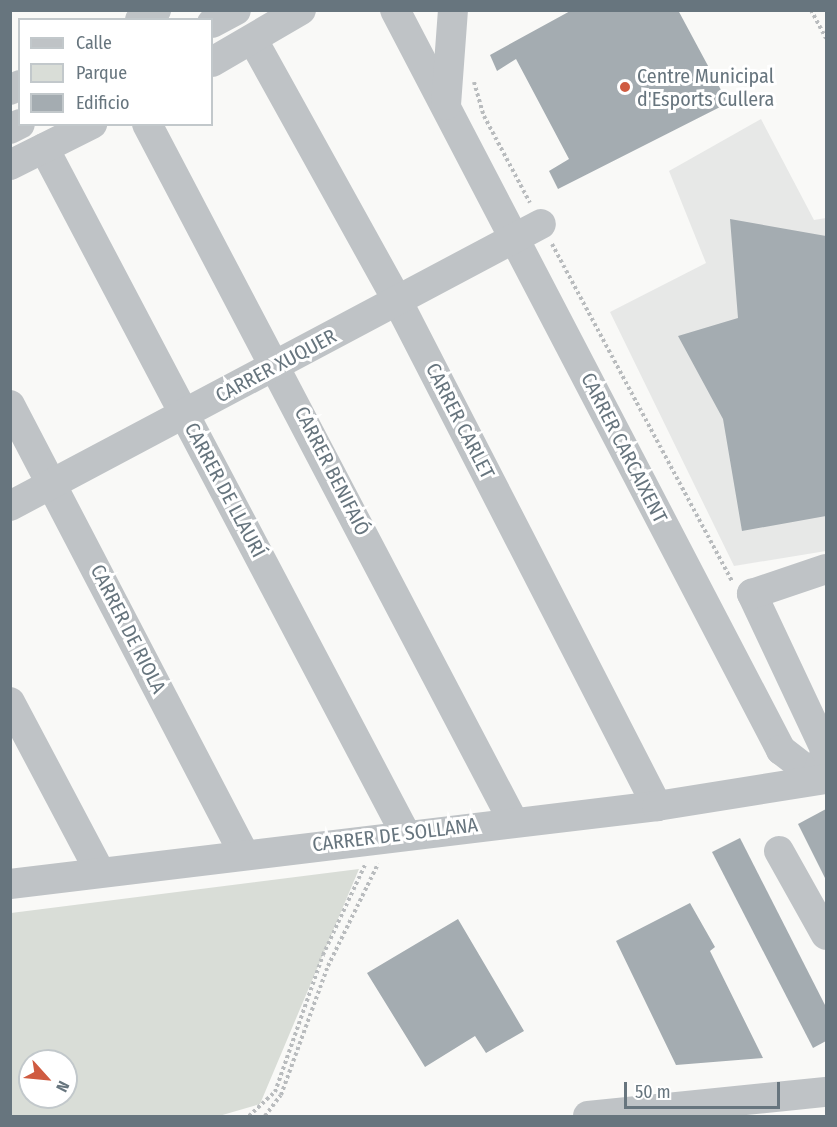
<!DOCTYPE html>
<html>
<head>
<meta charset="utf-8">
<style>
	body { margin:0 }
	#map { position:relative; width:837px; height:1127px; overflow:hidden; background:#f9f9f7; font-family:"Fira Sans Condensed",sans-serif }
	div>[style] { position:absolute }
	.built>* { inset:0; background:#e7e8e7 }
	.green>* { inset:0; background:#d9ddd7 }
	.building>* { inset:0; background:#a4acb1 }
	.path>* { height:4px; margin-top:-2px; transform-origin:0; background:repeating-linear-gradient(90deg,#b9bcbe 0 3px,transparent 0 6px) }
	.minor>* { height:30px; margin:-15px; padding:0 15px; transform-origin:15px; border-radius:15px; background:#bfc3c6 }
	.dots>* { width:16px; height:16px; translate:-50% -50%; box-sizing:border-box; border:3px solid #fff; border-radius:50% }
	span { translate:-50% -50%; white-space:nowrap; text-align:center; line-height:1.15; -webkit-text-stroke:6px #fff; paint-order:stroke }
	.poi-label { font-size:20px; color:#67757e }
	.left { translate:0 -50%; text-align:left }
	.street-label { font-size:20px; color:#67757e }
	.frame { position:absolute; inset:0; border:12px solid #67757e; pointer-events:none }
	.legend { position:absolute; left:18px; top:18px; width:195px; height:108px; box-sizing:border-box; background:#fff; border:2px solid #c2c8cb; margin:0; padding:8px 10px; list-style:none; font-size:18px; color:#67757e }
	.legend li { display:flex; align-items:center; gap:12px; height:30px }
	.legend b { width:30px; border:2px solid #c2c8cb }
	.north { position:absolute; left:18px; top:1049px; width:60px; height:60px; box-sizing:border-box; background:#fff; border:2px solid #c2c8cb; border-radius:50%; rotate:117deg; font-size:16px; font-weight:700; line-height:24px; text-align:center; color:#67757e }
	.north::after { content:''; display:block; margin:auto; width:21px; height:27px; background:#cf5b41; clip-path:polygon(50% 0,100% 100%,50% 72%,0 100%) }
	.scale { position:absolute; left:624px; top:1082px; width:156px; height:27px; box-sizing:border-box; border:3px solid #67757e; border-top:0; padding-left:8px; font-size:18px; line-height:21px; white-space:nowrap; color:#67757e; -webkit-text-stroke:4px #fff; paint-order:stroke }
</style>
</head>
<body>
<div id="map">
	<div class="built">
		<i style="clip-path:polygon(761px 119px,814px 220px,826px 218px,826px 551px,734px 566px,610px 312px,706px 263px,669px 171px)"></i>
	</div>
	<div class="green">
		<i style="clip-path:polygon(evenodd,359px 869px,260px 1104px,219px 1116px,11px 1116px,11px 913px,359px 869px,30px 1061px,66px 1061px,66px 1097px,30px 1097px,30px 1061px)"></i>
	</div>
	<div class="building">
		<i style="clip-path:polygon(572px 10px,678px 10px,728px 103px,558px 189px,549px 171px,569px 159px,516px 59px,497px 71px,490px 55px)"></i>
		<i style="clip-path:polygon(730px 219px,826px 236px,826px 516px,742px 531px,723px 419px,678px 336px,738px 318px)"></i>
		<i style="clip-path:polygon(826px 809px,826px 880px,798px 824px)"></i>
		<i style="clip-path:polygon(740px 838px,826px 1007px,826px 1041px,813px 1048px,712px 852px)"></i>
		<i style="clip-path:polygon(690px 903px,715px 947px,710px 951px,763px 1058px,676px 1065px,616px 941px)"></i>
		<i style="clip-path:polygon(458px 919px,524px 1031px,486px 1053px,475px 1036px,425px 1067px,367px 973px)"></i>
	</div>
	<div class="path">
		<i style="left:811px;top:10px;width:32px;rotate:62deg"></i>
		<i style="left:474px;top:82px;width:35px;rotate:74deg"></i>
		<i style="left:484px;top:116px;width:98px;rotate:62.1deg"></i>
		<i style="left:552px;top:244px;width:382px;rotate:61.9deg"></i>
		<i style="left:249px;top:1116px;width:35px;rotate:-43deg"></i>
		<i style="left:275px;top:1092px;width:145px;rotate:-70.7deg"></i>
		<i style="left:323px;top:955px;width:99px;rotate:-65deg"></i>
		<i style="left:265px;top:1116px;width:26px;rotate:-53deg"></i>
		<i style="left:281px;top:1095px;width:137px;rotate:-70deg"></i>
		<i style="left:328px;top:966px;width:114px;rotate:-63.9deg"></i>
	</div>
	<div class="minor">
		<i style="left:395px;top:10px;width:835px;rotate:62.45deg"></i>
		<i style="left:781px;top:750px;width:44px;rotate:37.6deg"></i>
		<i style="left:140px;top:20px;width:19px;rotate:-32deg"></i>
		<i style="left:212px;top:23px;width:27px;rotate:-28deg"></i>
		<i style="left:253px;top:40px;width:299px;rotate:61deg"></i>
		<i style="left:398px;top:302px;width:567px;rotate:62.8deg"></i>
		<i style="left:212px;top:62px;width:103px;rotate:-30.3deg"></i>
		<i style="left:10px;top:90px;width:11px;rotate:-27deg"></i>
		<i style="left:446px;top:105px;width:95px;rotate:-85.8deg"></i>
		<i style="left:147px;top:124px;width:787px;rotate:62.3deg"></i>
		<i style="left:10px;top:129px;width:11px;rotate:-27deg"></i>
		<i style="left:44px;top:148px;width:774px;rotate:62.21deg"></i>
		<i style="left:10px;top:165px;width:92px;rotate:-26.6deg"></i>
		<i style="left:10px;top:405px;width:506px;rotate:62.47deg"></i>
		<i style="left:10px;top:506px;width:601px;rotate:-27.97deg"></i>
		<i style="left:10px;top:702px;width:192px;rotate:62.1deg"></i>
		<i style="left:816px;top:777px;width:28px;rotate:-69deg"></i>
		<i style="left:826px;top:751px;width:174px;rotate:-115.2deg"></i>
		<i style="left:752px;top:594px;width:78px;rotate:-18.7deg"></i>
		<i style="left:779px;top:851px;width:96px;rotate:60.8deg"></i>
		<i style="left:10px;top:884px;width:652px;rotate:-6.87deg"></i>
		<i style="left:657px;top:806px;width:171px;rotate:-9.1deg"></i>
		<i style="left:588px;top:1116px;width:239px;rotate:-5.8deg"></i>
	</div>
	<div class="dots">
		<i style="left:625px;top:87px;background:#cf5b41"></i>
	</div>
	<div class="poi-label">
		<span class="left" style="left:637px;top:88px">Centre Municipal<br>d'Esports Cullera</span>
	</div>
	<div class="street-label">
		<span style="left:276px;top:366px;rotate:-28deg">CARRER XUQUER</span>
		<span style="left:460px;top:421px;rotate:63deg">CARRER CARLET</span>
		<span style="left:624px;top:448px;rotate:63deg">CARRER CARCAIXENT</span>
		<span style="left:332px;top:471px;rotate:63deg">CARRER BENIFAIÓ</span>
		<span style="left:225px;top:490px;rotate:62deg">CARRER DE LLAURÍ</span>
		<span style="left:128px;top:629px;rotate:63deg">CARRER DE RIOLA</span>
		<span style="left:395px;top:835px;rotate:-7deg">CARRER DE SOLLANA</span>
	</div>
	<div class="frame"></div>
	<ul class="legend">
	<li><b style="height:8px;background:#bfc3c6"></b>Calle</li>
	<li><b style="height:16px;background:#d9ddd7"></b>Parque</li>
	<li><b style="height:16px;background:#a4acb1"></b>Edificio</li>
	</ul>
	<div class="north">N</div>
	<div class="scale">50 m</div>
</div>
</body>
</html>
